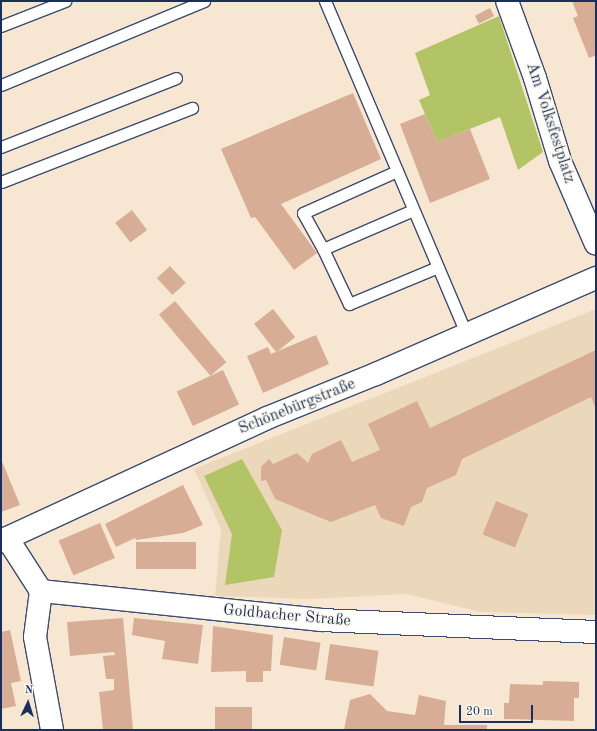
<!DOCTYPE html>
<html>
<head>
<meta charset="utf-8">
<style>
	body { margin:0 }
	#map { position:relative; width:597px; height:731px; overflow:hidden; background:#f7e7d2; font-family:"Old Standard TT",serif }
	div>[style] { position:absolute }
	.built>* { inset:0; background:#ebd8ba }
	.green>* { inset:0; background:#b3c467 }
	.building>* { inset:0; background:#d8ad95; transform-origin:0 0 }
	.roads { filter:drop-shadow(1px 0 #3c4b6f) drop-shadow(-1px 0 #3c4b6f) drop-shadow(0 1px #3c4b6f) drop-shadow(0 -1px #3c4b6f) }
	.lane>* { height:11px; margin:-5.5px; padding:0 5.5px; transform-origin:5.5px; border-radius:5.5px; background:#fff }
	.street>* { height:22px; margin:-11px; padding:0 11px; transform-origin:11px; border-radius:11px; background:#fff }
	.secondary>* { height:22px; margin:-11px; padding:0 11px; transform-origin:11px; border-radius:11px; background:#fff }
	span { translate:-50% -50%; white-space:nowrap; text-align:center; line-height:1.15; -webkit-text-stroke:3px #fbf7ec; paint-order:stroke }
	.street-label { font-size:16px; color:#1b2f5e }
	.frame { position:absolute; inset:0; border:2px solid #1b2f5e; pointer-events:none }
	.north { position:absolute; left:8px; top:683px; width:40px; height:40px; -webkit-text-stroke:3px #fbf7ec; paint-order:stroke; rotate:4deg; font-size:11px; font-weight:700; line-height:16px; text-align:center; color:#1b2f5e }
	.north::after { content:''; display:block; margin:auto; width:14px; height:18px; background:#1b2f5e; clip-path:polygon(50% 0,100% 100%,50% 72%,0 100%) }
	.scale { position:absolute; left:459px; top:705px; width:74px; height:18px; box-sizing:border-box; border:2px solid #1b2f5e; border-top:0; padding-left:5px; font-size:12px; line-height:14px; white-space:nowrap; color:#1b2f5e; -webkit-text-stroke:3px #fbf7ec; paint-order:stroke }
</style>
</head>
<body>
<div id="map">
	<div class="built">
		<i style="clip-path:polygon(596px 309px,596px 615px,480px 612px,407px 594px,309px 599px,215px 596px,221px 529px,194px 469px)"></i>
	</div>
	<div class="green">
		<i style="clip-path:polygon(499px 16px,543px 152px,518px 170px,500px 117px,437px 142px,419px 100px,430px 95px,415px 53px)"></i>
		<i style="clip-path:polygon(242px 459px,282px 530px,274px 577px,225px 585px,232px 534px,204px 476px)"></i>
	</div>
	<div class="building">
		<i style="clip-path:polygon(572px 1px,596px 1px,596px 55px,589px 58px,573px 18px,578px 16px)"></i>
		<i style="left:490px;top:8px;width:9px;height:17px;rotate:63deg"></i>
		<i style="clip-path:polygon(353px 93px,381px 159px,281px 204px,317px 253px,294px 270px,255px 217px,251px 218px,221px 149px)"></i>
		<i style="clip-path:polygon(425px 114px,437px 142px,470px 129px,490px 179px,430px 203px,400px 124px)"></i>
		<i style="left:132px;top:210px;width:25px;height:21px;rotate:53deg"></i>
		<i style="left:170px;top:266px;width:23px;height:18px;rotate:47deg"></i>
		<i style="left:175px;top:301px;width:80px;height:21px;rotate:50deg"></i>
		<i style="left:273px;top:309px;width:36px;height:24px;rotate:52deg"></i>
		<i style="clip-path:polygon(316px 335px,329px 364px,263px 393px,247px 356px,268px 347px,271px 354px)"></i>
		<i style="clip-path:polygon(596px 350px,596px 409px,591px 397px,462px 459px,456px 475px,427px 488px,422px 502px,411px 507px,404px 526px,381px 518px,375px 505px,331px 522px,275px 499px,266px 480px,261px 481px,261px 467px,269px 459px,273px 464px,297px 453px,308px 463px,312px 454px,341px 440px,352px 462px,380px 450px,368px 424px,417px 401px,430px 428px)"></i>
		<i style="left:223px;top:370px;width:38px;height:51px;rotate:65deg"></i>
		<i style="clip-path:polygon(1px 459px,20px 505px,1px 512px)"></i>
		<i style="clip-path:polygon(183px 485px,203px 525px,183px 533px,136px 540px,135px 538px,116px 547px,105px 524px)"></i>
		<i style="left:496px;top:501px;width:35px;height:36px;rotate:22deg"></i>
		<i style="left:100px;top:523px;width:38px;height:45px;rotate:67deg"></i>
		<i style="left:136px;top:542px;width:60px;height:27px"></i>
		<i style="clip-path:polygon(123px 618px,133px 730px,103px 730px,99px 692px,114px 690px,114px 679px,106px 679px,103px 656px,115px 655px,114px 652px,70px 656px,67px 622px)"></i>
		<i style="clip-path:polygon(134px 618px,203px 625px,198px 664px,162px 659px,165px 641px,132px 635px)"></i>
		<i style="clip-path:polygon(213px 626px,273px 635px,271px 671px,263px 671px,263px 682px,246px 682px,246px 671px,211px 672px)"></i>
		<i style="clip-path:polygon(10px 630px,21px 681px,11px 683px,16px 706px,1px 709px,1px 632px)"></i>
		<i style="left:284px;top:637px;width:37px;height:28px;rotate:9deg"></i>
		<i style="left:330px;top:644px;width:49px;height:36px;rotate:8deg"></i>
		<i style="clip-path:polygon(543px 681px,579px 682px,579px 698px,574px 698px,574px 721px,504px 719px,504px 703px,509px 703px,510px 684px,543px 685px)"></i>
		<i style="clip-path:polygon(370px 694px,387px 711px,415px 715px,419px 695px,446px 701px,444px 725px,487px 725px,487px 730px,344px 730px,350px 700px)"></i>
		<i style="left:215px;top:707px;width:37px;height:23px"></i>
	</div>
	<div class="roads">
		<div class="lane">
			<i style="left:325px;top:1px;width:363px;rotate:67deg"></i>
			<i style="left:1px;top:26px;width:69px;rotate:-21.3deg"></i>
			<i style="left:1px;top:85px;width:220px;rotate:-22.5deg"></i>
			<i style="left:1px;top:147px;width:188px;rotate:-21.5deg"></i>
			<i style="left:397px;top:171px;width:103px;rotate:155.9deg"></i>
			<i style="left:303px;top:213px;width:41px;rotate:60.9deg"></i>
			<i style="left:323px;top:249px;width:98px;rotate:-23.4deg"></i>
			<i style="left:1px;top:182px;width:205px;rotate:-21.2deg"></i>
			<i style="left:323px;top:249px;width:61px;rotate:64.7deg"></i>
			<i style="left:349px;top:304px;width:96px;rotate:-22.6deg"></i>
		</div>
		<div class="street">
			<i style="left:507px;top:1px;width:82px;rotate:70deg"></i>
			<i style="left:535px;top:78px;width:87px;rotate:73.2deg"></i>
			<i style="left:560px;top:161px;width:90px;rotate:66.6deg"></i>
			<i style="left:41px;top:591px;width:46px;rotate:97.4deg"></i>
			<i style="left:35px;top:637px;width:95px;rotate:79.6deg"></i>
		</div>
		<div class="secondary">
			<i style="left:7px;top:538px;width:63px;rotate:57.3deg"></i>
			<i style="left:41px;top:591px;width:281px;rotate:5.9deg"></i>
			<i style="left:321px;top:620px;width:275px;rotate:2.5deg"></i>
			<i style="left:1px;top:541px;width:293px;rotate:-24.8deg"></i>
			<i style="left:267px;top:418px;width:118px;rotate:-22deg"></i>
			<i style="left:376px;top:374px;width:240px;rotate:-23.6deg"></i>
		</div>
	</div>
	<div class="street-label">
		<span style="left:550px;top:123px;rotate:72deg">Am Volksfestplatz</span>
		<span style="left:297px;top:407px;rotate:-22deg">Schönebürgstraße</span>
		<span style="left:287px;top:616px;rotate:5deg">Goldbacher Straße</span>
	</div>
	<div class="frame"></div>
	<div class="north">N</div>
	<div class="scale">20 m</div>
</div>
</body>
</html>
